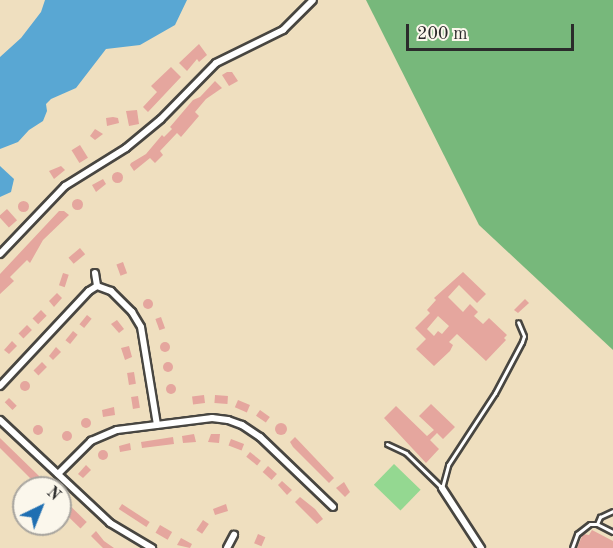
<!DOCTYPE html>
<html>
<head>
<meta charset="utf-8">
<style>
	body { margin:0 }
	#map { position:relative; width:613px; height:548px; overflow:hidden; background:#efdfbf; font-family:"Old Standard TT",serif }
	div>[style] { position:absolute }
	.green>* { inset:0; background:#94d891; transform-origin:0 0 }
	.forest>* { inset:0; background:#77b87b }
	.water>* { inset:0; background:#59a7d3 }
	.building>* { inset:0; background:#e5a69e; transform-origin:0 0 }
	.round { border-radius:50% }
	.roads { filter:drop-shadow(2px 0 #484641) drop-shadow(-2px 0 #484641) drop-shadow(0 2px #484641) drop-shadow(0 -2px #484641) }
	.service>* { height:3px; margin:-1.5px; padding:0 1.5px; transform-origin:1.5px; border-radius:1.5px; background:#fff }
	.minor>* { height:6px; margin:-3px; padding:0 3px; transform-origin:3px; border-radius:3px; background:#fff }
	span { translate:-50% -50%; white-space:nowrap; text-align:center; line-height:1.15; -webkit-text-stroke:4.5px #fbf7ec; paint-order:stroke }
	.north { position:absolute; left:12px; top:476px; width:60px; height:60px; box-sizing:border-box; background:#fbf7ec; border:2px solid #a8a59f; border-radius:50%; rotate:43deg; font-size:16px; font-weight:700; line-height:24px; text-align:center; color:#2b2b2b }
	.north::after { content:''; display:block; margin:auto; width:21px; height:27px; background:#1f6fb2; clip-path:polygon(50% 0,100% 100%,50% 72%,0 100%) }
	.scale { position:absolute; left:406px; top:24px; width:168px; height:27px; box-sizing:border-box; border:3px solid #2b2b2b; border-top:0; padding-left:8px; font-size:18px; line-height:21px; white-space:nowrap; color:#2b2b2b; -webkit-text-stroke:4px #fbf7ec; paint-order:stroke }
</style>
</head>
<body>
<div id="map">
	<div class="green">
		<i style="left:394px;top:464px;width:37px;height:29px;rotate:44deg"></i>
	</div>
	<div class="forest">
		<i style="clip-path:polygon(366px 0,613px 0,613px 350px,479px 225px)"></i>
	</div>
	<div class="water">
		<i style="clip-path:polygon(45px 0,187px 0,175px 25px,140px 45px,106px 49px,76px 88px,51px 99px,46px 104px,47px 111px,43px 121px,29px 130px,18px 142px,0 149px,0 57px,21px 38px,41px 12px)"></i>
		<i style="clip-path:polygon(0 166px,14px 179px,11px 192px,0 197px)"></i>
	</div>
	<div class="building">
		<i style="clip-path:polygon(199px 44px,207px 55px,199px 62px,197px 59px,187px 71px,179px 63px)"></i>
		<i style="clip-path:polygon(171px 67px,181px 77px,148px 112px,143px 107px,157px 92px,151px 86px)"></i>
		<i style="clip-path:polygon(227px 72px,232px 72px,238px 81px,229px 86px,222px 75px)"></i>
		<i style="clip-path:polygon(215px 81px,222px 88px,206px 99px,195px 112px,199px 116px,181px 137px,177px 133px,160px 151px,163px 155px,155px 163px,150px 158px,134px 171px,130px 165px,131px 163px,146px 154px,162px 135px,164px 137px,172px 129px,170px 127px,193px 100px,200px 97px)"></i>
		<i style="clip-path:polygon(137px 110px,139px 124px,129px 126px,126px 111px)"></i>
		<i style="clip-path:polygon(113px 117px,118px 118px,119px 123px,107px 126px,106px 118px)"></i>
		<i style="clip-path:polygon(95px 129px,103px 134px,95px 140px,90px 136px)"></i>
		<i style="left:80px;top:145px;width:15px;height:10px;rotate:58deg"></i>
		<i style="clip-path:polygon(61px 166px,65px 170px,54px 179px,49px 171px)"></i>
		<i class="round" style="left:111.5px;top:171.5px;width:11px;height:11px"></i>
		<i style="clip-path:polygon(103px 179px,106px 184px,96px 192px,92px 185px)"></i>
		<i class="round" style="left:71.5px;top:198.5px;width:11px;height:11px"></i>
		<i class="round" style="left:17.5px;top:200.5px;width:11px;height:11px"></i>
		<i style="left:7px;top:209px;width:15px;height:11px;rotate:48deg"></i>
		<i style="clip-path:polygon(59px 211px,64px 211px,69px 215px,43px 240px,30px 263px,27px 260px,10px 277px,14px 281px,0 294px,0 274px)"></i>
		<i style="left:80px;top:248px;width:8px;height:15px;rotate:50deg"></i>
		<i style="left:123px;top:262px;width:12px;height:7px;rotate:70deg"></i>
		<i style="clip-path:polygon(evenodd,463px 272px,486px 294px,477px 303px,459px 285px,448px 297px,463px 312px,470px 304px,478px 312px,474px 316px,483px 324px,489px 318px,507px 335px,504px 338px,506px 340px,486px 361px,457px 334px,449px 342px,453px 345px,450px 351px,434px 366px,416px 349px,426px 339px,415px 328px,430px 313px,427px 310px,436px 300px,434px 298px,463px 272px,438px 316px,449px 326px,442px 334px,438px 331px,434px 336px,427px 329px,438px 316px)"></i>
		<i style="left:63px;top:273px;width:6px;height:13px;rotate:18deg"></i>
		<i style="clip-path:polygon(57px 293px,62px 298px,54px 307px,49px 301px)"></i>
		<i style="clip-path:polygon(525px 299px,529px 303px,518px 313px,514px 310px)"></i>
		<i class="round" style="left:143px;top:299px;width:10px;height:10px"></i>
		<i style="left:41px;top:310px;width:8px;height:12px;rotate:45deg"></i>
		<i style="left:87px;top:315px;width:6px;height:12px;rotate:39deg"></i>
		<i style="left:161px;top:317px;width:12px;height:6px;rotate:70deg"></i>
		<i style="clip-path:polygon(117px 320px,124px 329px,119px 333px,111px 324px)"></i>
		<i style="left:27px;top:325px;width:7px;height:12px;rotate:45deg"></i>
		<i style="left:73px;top:331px;width:6px;height:12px;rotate:39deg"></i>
		<i style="clip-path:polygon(12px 341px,17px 346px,9px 354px,4px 350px)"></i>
		<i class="round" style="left:160px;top:342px;width:10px;height:10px"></i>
		<i style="clip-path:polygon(129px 346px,132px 357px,125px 360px,121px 348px)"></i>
		<i style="clip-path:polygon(56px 347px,61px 352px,53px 360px,49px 356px)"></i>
		<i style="left:42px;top:362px;width:7px;height:12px;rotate:45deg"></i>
		<i class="round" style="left:163px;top:362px;width:10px;height:10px"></i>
		<i style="left:134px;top:372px;width:12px;height:7px;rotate:81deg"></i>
		<i class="round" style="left:20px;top:381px;width:10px;height:10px"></i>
		<i class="round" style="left:166px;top:384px;width:10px;height:10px"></i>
		<i style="left:204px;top:395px;width:8px;height:12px;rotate:83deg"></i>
		<i style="left:215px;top:395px;width:13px;height:8px;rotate:4deg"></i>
		<i style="left:138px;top:396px;width:12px;height:7px;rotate:81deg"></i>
		<i style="left:9px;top:398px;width:11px;height:6px;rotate:45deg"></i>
		<i style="left:238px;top:400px;width:13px;height:8px;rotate:23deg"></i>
		<i style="clip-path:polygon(431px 404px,455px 427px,443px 439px,437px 433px,430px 440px,439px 449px,426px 463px,384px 418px,396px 406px,427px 436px,434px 430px,419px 416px)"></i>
		<i style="clip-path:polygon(114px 407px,115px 415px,103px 417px,102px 410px)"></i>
		<i style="left:260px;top:410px;width:12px;height:7px;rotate:35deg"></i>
		<i class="round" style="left:81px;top:418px;width:10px;height:10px"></i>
		<i class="round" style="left:275px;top:423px;width:12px;height:12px"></i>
		<i class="round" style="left:33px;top:425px;width:10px;height:10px"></i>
		<i class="round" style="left:62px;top:431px;width:10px;height:10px"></i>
		<i style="clip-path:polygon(194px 434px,196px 442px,183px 443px,182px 436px)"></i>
		<i style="clip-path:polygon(211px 434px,220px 434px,219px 443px,208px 442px)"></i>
		<i style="clip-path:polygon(173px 437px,174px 444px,142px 448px,141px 442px)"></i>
		<i style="clip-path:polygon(295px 437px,334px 478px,329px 483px,293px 447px,290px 442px)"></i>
		<i style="clip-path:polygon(0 438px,40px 477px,34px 482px,0 448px)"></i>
		<i style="left:231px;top:439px;width:14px;height:7px;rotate:21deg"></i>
		<i style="clip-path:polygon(130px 443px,131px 450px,120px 452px,119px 446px)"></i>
		<i class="round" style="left:98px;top:450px;width:10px;height:10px"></i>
		<i style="left:250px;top:452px;width:14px;height:6px;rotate:39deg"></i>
		<i style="clip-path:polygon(86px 465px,91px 470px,83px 478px,78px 474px)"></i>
		<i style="left:268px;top:466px;width:12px;height:8px;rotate:42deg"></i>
		<i style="clip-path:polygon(282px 481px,292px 490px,287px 495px,278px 485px)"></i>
		<i style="clip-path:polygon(344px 482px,350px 492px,345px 497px,336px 488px)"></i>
		<i style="clip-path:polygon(300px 497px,315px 509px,323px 519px,317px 524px,295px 502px)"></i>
		<i style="left:63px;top:499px;width:33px;height:9px;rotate:44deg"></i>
		<i style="left:122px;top:504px;width:33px;height:6px;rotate:33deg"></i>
		<i style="clip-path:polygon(226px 504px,228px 511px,215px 515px,213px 509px)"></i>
		<i style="left:203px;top:520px;width:7px;height:12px;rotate:34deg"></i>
		<i style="left:160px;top:525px;width:14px;height:9px;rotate:30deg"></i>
		<i style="clip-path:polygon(592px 530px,613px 541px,613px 548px,577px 548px,583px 534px,589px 535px)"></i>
		<i style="clip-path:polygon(96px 531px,104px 541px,114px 548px,103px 548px,91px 536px)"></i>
		<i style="left:258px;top:534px;width:8px;height:10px;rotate:23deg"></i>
		<i style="clip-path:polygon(181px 538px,192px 544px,190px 548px,177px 545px)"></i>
	</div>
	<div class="roads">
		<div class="service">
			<i style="left:387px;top:444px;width:21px;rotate:25deg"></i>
			<i style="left:406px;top:453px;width:50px;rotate:44.2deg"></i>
			<i style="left:442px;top:488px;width:24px;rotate:-75deg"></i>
			<i style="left:448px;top:465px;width:86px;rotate:-56.9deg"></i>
			<i style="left:495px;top:393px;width:58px;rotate:-62.1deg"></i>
			<i style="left:522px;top:342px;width:6px;rotate:-72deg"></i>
			<i style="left:524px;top:336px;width:15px;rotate:-113deg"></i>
			<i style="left:597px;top:524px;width:8px;rotate:-67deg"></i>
			<i style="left:600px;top:517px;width:14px;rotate:-25deg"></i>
			<i style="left:572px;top:548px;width:15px;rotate:-70deg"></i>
			<i style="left:577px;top:534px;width:16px;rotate:-38deg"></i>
			<i style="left:590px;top:524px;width:7px"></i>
			<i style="left:597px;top:524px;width:18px;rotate:27deg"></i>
		</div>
		<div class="minor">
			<i style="left:0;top:254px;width:94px;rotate:-46.3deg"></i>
			<i style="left:65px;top:186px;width:72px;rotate:-31.9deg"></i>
			<i style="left:126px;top:148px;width:45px;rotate:-39.6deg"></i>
			<i style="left:161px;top:119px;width:78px;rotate:-45.5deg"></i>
			<i style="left:216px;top:63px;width:75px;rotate:-26.2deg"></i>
			<i style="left:283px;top:30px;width:42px;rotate:-45deg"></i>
			<i style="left:95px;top:273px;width:13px;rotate:81deg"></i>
			<i style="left:97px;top:286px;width:15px;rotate:20deg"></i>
			<i style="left:111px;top:291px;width:30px;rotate:45deg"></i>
			<i style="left:132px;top:312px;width:17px;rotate:59deg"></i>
			<i style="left:141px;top:327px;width:99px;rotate:80.7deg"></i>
			<i style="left:0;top:386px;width:130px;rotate:-46.9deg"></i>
			<i style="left:89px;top:291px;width:9px;rotate:-32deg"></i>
			<i style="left:0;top:420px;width:151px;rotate:43.1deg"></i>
			<i style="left:110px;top:523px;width:49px;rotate:30.8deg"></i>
			<i style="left:58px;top:474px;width:47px;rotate:-45deg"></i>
			<i style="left:91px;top:441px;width:28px;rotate:-23deg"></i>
			<i style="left:117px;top:430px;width:96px;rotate:-7.2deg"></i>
			<i style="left:212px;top:418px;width:16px;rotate:7deg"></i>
			<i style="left:228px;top:420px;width:15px;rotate:20deg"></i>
			<i style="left:242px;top:425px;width:22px;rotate:34deg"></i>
			<i style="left:260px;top:437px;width:101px;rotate:43.8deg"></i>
			<i style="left:442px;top:488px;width:72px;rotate:57deg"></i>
			<i style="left:227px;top:548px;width:15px;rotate:-62deg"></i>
		</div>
	</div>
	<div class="north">N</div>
	<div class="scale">200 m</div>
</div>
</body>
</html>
